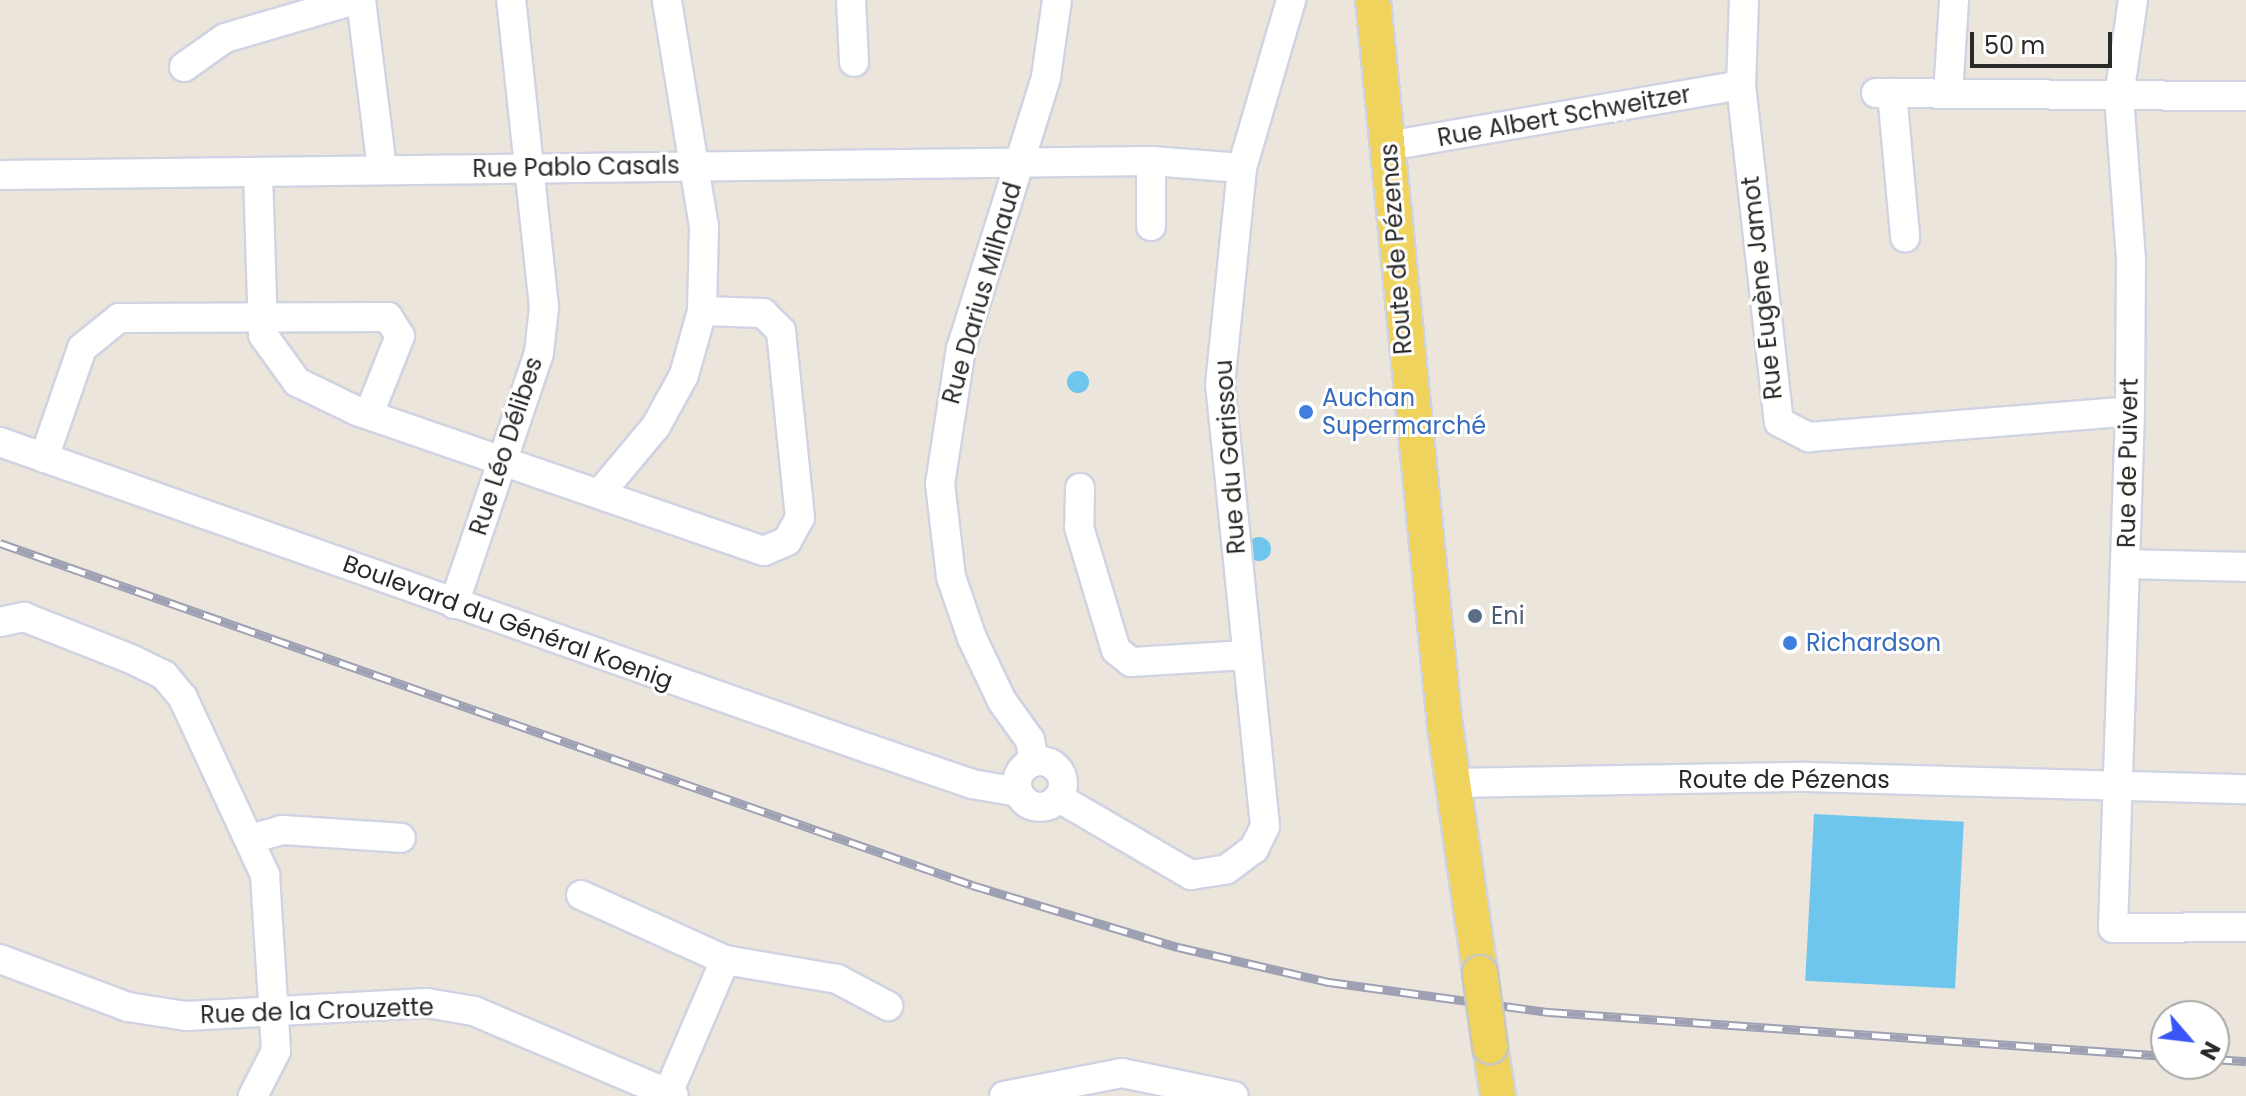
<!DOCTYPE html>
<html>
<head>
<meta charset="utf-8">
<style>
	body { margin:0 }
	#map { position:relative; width:2246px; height:1096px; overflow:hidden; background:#ebe5db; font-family:Poppins,sans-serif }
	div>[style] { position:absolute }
	.water>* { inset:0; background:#6ec6ed; transform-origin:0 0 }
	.round { border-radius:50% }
	.roads { filter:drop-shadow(2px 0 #d0d3e2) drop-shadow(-2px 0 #d0d3e2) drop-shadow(0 2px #d0d3e2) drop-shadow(0 -2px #d0d3e2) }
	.minor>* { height:28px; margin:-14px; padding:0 14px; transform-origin:14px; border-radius:14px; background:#fff }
	.minor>.ring { margin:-14px; padding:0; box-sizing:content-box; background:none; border:28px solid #fff; border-radius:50% }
	.major>* { height:34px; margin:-17px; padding:0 17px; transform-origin:17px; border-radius:17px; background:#efd35c }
	.rail>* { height:9px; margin-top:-4.5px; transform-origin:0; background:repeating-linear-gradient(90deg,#fff 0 18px,#9ea0b3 0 36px); box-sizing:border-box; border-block:2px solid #9ea0b3 }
	.bridges { filter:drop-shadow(2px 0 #c7c7c7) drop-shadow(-2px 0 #c7c7c7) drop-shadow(0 2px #c7c7c7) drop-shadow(0 -2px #c7c7c7) }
	.major-bridge>* { height:34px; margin:-17px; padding:0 17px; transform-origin:17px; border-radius:17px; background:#efd35c }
	.dots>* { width:22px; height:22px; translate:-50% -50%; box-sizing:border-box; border:4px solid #fff; border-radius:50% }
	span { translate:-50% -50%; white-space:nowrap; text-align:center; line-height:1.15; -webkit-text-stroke:6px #fff; paint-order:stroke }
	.street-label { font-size:24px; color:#292929 }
	.shop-label { font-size:24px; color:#366cbe }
	.left { translate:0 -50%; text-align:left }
	.service-label { font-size:24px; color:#4e5e75 }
	.north { position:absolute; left:2150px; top:1000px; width:80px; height:80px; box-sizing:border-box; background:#fff; border:2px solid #a9a9a9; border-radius:50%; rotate:118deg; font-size:22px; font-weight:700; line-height:32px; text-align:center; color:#292929 }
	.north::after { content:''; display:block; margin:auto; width:28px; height:36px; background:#3b56f8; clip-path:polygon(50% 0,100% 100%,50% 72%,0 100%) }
	.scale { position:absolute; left:1970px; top:32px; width:142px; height:36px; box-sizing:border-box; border:4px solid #292929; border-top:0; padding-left:10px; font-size:24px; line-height:28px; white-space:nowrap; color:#292929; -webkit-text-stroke:6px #fff; paint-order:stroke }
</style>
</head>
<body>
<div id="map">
	<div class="water">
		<i class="round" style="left:1067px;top:371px;width:22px;height:22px"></i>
		<i class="round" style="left:1247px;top:537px;width:24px;height:24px"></i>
		<i style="left:1814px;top:814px;width:150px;height:167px;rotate:3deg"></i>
	</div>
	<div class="roads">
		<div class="minor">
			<i style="left:361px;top:0;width:170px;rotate:82.9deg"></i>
			<i style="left:851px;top:0;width:62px;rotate:87.2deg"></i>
			<i style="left:1744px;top:0;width:85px;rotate:92deg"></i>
			<i style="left:1741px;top:85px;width:339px;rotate:83.6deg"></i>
			<i style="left:1779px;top:422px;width:34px;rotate:27deg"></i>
			<i style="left:1809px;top:437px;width:322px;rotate:-4.6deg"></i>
			<i style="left:2133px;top:0;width:97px;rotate:98.3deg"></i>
			<i style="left:2119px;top:96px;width:164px;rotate:85.8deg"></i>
			<i style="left:2131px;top:260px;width:151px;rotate:90.4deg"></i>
			<i style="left:2130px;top:411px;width:517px;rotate:91.88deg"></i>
			<i style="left:2113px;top:928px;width:133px;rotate:-0.4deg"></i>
			<i style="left:184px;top:67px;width:50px;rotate:-35.3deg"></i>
			<i style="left:225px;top:38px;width:135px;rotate:-16.3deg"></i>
			<i style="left:1876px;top:93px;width:370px;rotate:0.5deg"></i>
			<i style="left:1892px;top:93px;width:145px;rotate:84.8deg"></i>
			<i style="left:1948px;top:94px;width:94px;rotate:-86.3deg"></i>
			<i style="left:1388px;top:146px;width:358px;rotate:-9.8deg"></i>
			<i style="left:258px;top:173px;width:162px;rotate:88.2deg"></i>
			<i style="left:263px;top:335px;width:58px;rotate:54.1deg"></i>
			<i style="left:297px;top:382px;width:67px;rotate:25.8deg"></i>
			<i style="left:357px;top:411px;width:430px;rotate:19deg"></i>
			<i style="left:764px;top:551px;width:25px;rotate:-23deg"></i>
			<i style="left:787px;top:541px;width:26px;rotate:-61deg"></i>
			<i style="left:800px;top:518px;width:188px;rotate:-95.8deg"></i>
			<i style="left:781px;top:331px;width:25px;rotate:-135deg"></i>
			<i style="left:763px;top:313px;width:61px;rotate:-178.1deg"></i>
			<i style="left:0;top:175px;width:1151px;rotate:-0.7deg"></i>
			<i style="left:1151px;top:161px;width:91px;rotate:4.4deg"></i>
			<i style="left:1151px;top:226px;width:65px;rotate:-90deg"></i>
			<i style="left:0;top:442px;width:923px;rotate:19.44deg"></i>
			<i style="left:870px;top:749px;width:108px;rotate:18.9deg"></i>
			<i style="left:972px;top:784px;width:47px;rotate:9.9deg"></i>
			<i style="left:44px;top:458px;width:116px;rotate:-70.9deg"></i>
			<i style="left:82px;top:348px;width:48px;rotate:-39deg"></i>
			<i style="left:119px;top:318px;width:269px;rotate:-0.2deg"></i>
			<i style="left:388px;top:317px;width:22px;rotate:58deg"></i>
			<i style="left:400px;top:336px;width:84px;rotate:111.7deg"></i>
			<i style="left:1080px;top:488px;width:39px;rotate:91deg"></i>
			<i style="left:1079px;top:527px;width:128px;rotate:73.3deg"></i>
			<i style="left:1116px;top:650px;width:19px;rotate:39deg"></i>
			<i style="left:1131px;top:662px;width:114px;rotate:-3.5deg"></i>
			<i style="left:601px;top:492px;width:86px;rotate:-50.2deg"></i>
			<i style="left:656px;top:426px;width:58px;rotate:-61.2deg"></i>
			<i style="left:684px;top:375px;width:66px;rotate:-74.3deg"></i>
			<i style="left:702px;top:311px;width:84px;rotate:-88.6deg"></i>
			<i style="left:704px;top:227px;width:230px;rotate:-99.3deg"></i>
			<i style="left:2126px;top:564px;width:120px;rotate:1.4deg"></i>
			<i style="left:454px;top:604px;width:265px;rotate:-71.3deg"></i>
			<i style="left:539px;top:353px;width:46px;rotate:-83.8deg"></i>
			<i style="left:544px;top:307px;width:309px;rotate:-96.1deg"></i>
			<i style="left:0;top:622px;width:25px;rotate:-12deg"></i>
			<i style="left:24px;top:617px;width:115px;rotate:21.4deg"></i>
			<i style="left:131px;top:659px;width:37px;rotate:26deg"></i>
			<i style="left:164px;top:675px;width:30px;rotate:50deg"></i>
			<i style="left:183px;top:698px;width:195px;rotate:65.1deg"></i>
			<i style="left:265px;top:875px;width:176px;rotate:86.4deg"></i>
			<i style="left:276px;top:1051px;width:51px;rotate:117.1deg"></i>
			<i class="ring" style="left:1017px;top:761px;width:18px;height:18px"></i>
			<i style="left:1034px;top:762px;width:22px;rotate:-100deg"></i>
			<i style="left:1030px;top:740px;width:48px;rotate:-125.7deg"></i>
			<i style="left:1002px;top:701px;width:70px;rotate:-115.5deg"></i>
			<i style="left:972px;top:638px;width:65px;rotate:-109deg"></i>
			<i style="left:951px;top:577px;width:94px;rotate:-96.7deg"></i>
			<i style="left:940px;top:484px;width:137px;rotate:-81.2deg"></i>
			<i style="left:961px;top:349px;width:285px;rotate:-72.6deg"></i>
			<i style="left:1046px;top:77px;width:78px;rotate:-81.9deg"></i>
			<i style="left:1452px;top:783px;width:355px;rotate:-1deg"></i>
			<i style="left:1807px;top:777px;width:439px;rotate:1.6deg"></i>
			<i style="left:1059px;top:798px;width:153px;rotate:30.3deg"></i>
			<i style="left:1191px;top:875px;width:36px;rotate:-9deg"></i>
			<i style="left:1227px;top:869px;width:34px;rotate:-37deg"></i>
			<i style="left:1254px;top:849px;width:25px;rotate:-64deg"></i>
			<i style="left:1265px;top:826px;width:443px;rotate:-95.8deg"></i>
			<i style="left:1220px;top:385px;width:218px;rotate:-84.2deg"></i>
			<i style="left:1242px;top:168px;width:175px;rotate:-73.7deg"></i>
			<i style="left:253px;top:838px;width:30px;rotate:-15deg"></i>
			<i style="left:282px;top:830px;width:119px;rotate:3.8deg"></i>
			<i style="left:581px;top:895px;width:158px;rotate:24.3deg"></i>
			<i style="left:725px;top:960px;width:114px;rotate:9.6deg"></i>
			<i style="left:837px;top:979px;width:58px;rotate:27.9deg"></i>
			<i style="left:0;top:959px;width:137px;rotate:20.6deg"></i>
			<i style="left:128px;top:1007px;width:59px;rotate:8.8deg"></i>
			<i style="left:186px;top:1016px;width:241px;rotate:-3.1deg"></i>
			<i style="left:427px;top:1003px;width:48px;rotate:9.7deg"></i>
			<i style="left:474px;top:1011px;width:217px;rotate:23deg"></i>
			<i style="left:668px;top:1093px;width:145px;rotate:-66.8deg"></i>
			<i style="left:1004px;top:1096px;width:120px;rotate:-11deg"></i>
			<i style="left:1122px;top:1073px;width:114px;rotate:11.6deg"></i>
		</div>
		<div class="major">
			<i style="left:1373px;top:0;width:730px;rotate:84.34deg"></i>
			<i style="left:1445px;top:726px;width:249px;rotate:81.9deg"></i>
			<i style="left:1490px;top:1046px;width:51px;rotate:80.9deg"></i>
		</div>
	</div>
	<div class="rail">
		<i style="left:0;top:543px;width:1030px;rotate:19.38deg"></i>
		<i style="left:972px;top:885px;width:215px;rotate:16.8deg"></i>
		<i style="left:1178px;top:947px;width:155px;rotate:13.1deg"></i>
		<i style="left:1329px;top:982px;width:222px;rotate:7.8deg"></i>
		<i style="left:1549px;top:1012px;width:619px;rotate:4.08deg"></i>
		<i style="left:2214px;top:1059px;width:32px;rotate:4deg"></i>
	</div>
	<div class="bridges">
		<div class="major-bridge">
			<i style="left:1480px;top:973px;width:74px;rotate:82.2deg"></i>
		</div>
	</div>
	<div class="dots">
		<i style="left:1306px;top:412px;background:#3f7fe0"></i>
		<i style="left:1475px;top:616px;background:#5c6f8a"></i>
		<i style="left:1790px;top:643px;background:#3f7fe0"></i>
	</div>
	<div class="street-label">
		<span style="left:1564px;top:116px;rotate:-10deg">Rue Albert Schweitzer</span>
		<span style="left:576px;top:167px;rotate:-1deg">Rue Pablo Casals</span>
		<span style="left:1396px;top:249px;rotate:-94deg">Route de Pézenas</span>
		<span style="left:1762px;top:288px;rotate:-96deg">Rue Eugène Jamot</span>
		<span style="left:982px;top:293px;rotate:-74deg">Rue Darius Milhaud</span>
		<span style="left:506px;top:446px;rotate:-72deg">Rue Léo Délibes</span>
		<span style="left:1230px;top:457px;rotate:-94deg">Rue du Garissou</span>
		<span style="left:2128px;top:463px;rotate:-89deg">Rue de Puivert</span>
		<span style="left:508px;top:622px;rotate:20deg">Boulevard du Général Koenig</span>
		<span style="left:1784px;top:780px">Route de Pézenas</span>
		<span style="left:317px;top:1011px;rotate:-2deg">Rue de la Crouzette</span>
	</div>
	<div class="shop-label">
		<span class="left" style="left:1322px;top:412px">Auchan<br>Supermarché</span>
		<span class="left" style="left:1806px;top:643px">Richardson</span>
	</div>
	<div class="service-label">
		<span class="left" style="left:1491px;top:616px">Eni</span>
	</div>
	<div class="north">N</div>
	<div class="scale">50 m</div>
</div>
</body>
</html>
